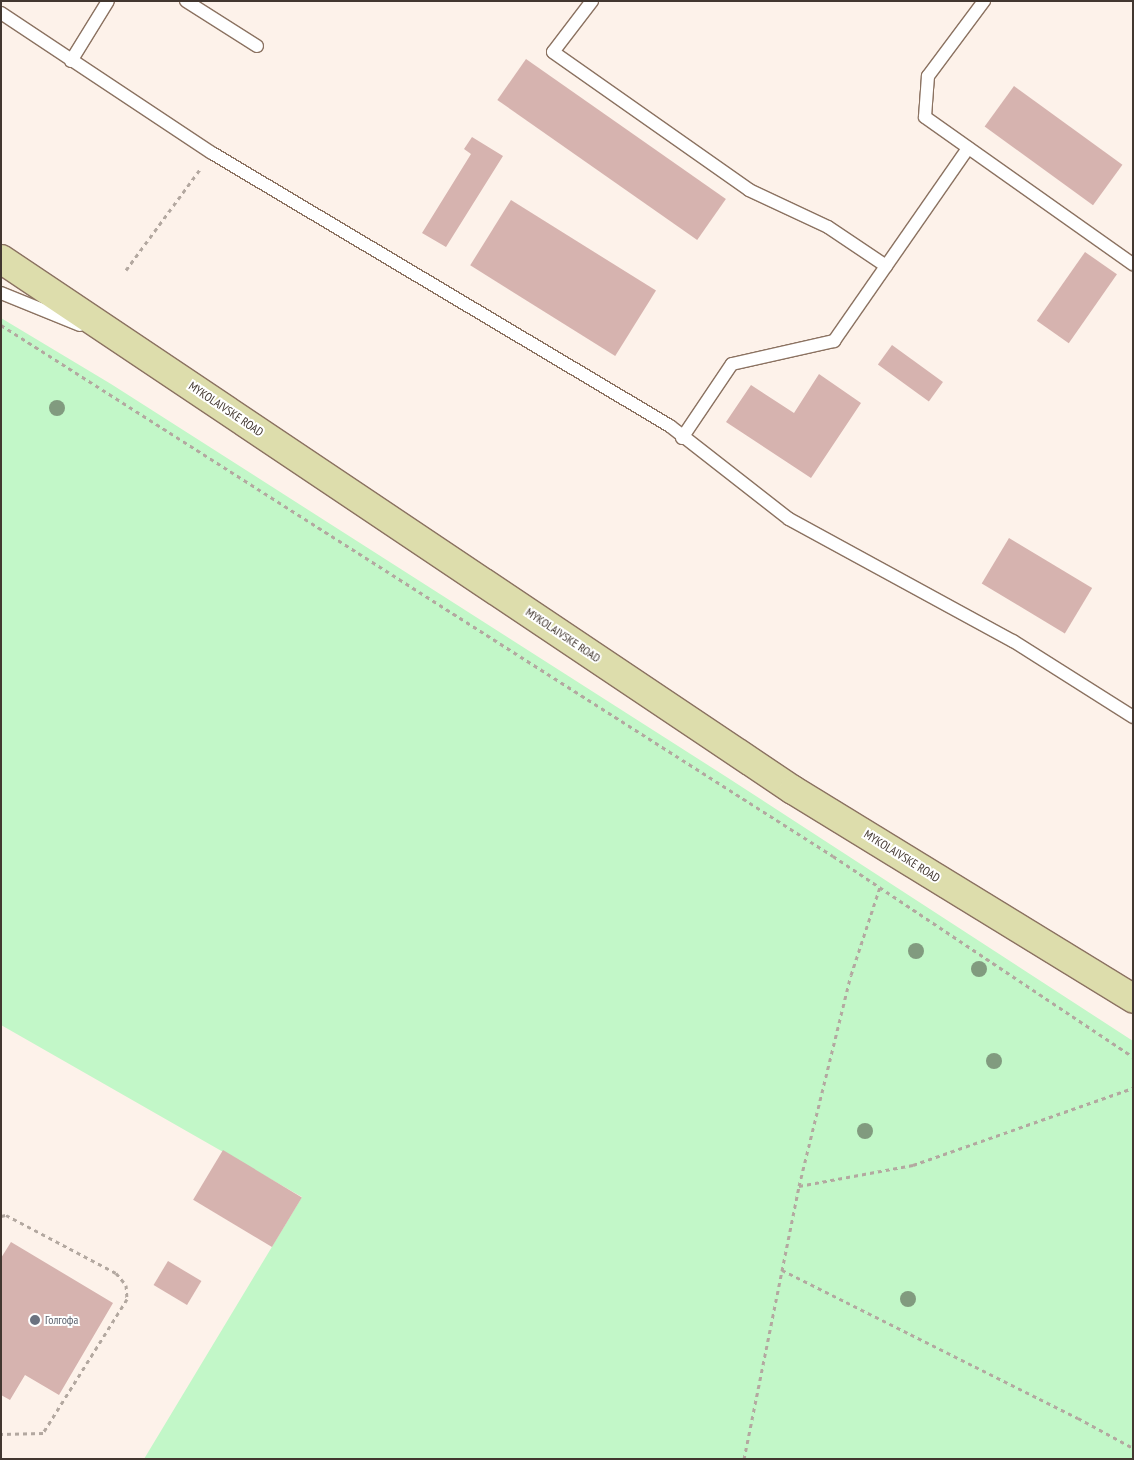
<!DOCTYPE html>
<html>
<head>
<meta charset="utf-8">
<style>
	body { margin:0 }
	#map { position:relative; width:1134px; height:1460px; overflow:hidden; background:#fdf2ea; font-family:"PT Sans Narrow",sans-serif }
	div>[style] { position:absolute }
	.green>* { inset:0; background:#c2f7c8 }
	.building>* { inset:0; background:#d6b3af; transform-origin:0 0 }
	.path>* { height:3px; margin-top:-1.5px; transform-origin:0; background:repeating-linear-gradient(90deg,#b3a8a0 0 4px,transparent 0 8px) }
	.roads { filter:drop-shadow(1px 0 #8b7261) drop-shadow(-1px 0 #8b7261) drop-shadow(0 1px #8b7261) drop-shadow(0 -1px #8b7261) }
	.lane>* { height:12px; margin:-6px; padding:0 6px; transform-origin:6px; border-radius:6px; background:#fff }
	.primary>* { height:28px; margin:-14px; padding:0 14px; transform-origin:14px; border-radius:14px; background:#ddddac }
	.trees>* { width:16px; height:16px; margin:-8px; border-radius:50%; background:#819b7f }
	.dots>* { width:14px; height:14px; translate:-50% -50%; box-sizing:border-box; border:2px solid #fff; border-radius:50% }
	span { translate:-50% -50%; white-space:nowrap; text-align:center; line-height:1.15; -webkit-text-stroke:4px #fff; paint-order:stroke }
	.street-label { font-size:12px; color:#423730 }
	.worship-label { font-size:12px; color:#5b616d }
	.left { translate:0 -50%; text-align:left }
	.frame { position:absolute; inset:0; border:2px solid #423730; pointer-events:none }
</style>
</head>
<body>
<div id="map">
	<div class="green">
		<i style="clip-path:polygon(1px 318px,111px 384px,725px 776px,1133px 1041px,1133px 1459px,144px 1459px,302px 1197px,1px 1025px)"></i>
	</div>
	<div class="building">
		<i style="left:526px;top:59px;width:244px;height:50px;rotate:35deg"></i>
		<i style="left:1014px;top:86px;width:134px;height:50px;rotate:36deg"></i>
		<i style="clip-path:polygon(472px 137px,503px 156px,446px 247px,422px 233px,471px 154px,464px 149px)"></i>
		<i style="left:511px;top:200px;width:171px;height:77px;rotate:32deg"></i>
		<i style="left:1085px;top:252px;width:39px;height:84px;rotate:35deg"></i>
		<i style="left:892px;top:345px;width:63px;height:24px;rotate:36deg"></i>
		<i style="clip-path:polygon(819px 374px,861px 403px,811px 478px,726px 422px,751px 385px,794px 413px)"></i>
		<i style="left:1009px;top:538px;width:97px;height:53px;rotate:31deg"></i>
		<i style="left:223px;top:1150px;width:92px;height:58px;rotate:31deg"></i>
		<i style="clip-path:polygon(11px 1242px,113px 1303px,59px 1395px,25px 1375px,10px 1400px,1px 1395px,1px 1258px)"></i>
		<i style="left:168px;top:1261px;width:39px;height:28px;rotate:31deg"></i>
	</div>
	<div class="path">
		<i style="left:126px;top:270px;width:127px;rotate:-53.7deg"></i>
		<i style="left:1px;top:325px;width:987px;rotate:32.55deg"></i>
		<i style="left:833px;top:856px;width:361px;rotate:33.8deg"></i>
		<i style="left:799px;top:1186px;width:116px;rotate:-10.4deg"></i>
		<i style="left:913px;top:1165px;width:233px;rotate:-19.3deg"></i>
		<i style="left:1px;top:1216px;width:5px;rotate:-11deg"></i>
		<i style="left:6px;top:1215px;width:124px;rotate:27.8deg"></i>
		<i style="left:116px;top:1273px;width:16px;rotate:50deg"></i>
		<i style="left:126px;top:1285px;width:14px;rotate:86deg"></i>
		<i style="left:127px;top:1299px;width:158px;rotate:122.1deg"></i>
		<i style="left:43px;top:1433px;width:42px;rotate:178.6deg"></i>
		<i style="left:782px;top:1270px;width:331px;rotate:26.6deg"></i>
		<i style="left:1078px;top:1418px;width:63px;rotate:28.6deg"></i>
		<i style="left:744px;top:1459px;width:278px;rotate:-78.6deg"></i>
		<i style="left:799px;top:1186px;width:217px;rotate:-76.2deg"></i>
		<i style="left:851px;top:975px;width:93px;rotate:-71.8deg"></i>
	</div>
	<div class="roads">
		<div class="lane">
			<i style="left:186px;top:1px;width:84px;rotate:32.4deg"></i>
			<i style="left:592px;top:1px;width:64px;rotate:127.4deg"></i>
			<i style="left:553px;top:52px;width:240px;rotate:35.1deg"></i>
			<i style="left:749px;top:190px;width:87px;rotate:25.1deg"></i>
			<i style="left:828px;top:227px;width:70px;rotate:33.9deg"></i>
			<i style="left:984px;top:1px;width:94px;rotate:126.7deg"></i>
			<i style="left:928px;top:76px;width:41px;rotate:94.2deg"></i>
			<i style="left:925px;top:117px;width:255px;rotate:35.3deg"></i>
			<i style="left:1px;top:13px;width:253px;rotate:33.6deg"></i>
			<i style="left:212px;top:153px;width:533px;rotate:30.8deg"></i>
			<i style="left:670px;top:426px;width:151px;rotate:38deg"></i>
			<i style="left:789px;top:519px;width:255px;rotate:28.6deg"></i>
			<i style="left:1013px;top:641px;width:142px;rotate:32.3deg"></i>
			<i style="left:71px;top:61px;width:70px;rotate:-58.3deg"></i>
			<i style="left:1px;top:293px;width:85px;rotate:22.1deg"></i>
			<i style="left:682px;top:438px;width:89px;rotate:-56deg"></i>
			<i style="left:732px;top:364px;width:105px;rotate:-12.7deg"></i>
			<i style="left:834px;top:341px;width:235px;rotate:-55.2deg"></i>
		</div>
		<div class="primary">
			<i style="left:1px;top:259px;width:954px;rotate:33.84deg"></i>
			<i style="left:793px;top:790px;width:399px;rotate:31.5deg"></i>
		</div>
	</div>
	<div class="trees">
		<i style="left:57px;top:408px"></i>
		<i style="left:916px;top:951px"></i>
		<i style="left:979px;top:969px"></i>
		<i style="left:994px;top:1061px"></i>
		<i style="left:865px;top:1131px"></i>
		<i style="left:908px;top:1299px"></i>
	</div>
	<div class="dots">
		<i style="left:35px;top:1320px;background:#6b7280"></i>
	</div>
	<div class="street-label">
		<span style="left:226px;top:409px;rotate:34deg">MYKOLAIVSKE ROAD</span>
		<span style="left:563px;top:635px;rotate:34deg">MYKOLAIVSKE ROAD</span>
		<span style="left:902px;top:856px;rotate:32deg">MYKOLAIVSKE ROAD</span>
	</div>
	<div class="worship-label">
		<span class="left" style="left:45px;top:1320px">Голгофа</span>
	</div>
	<div class="frame"></div>
</div>
</body>
</html>
